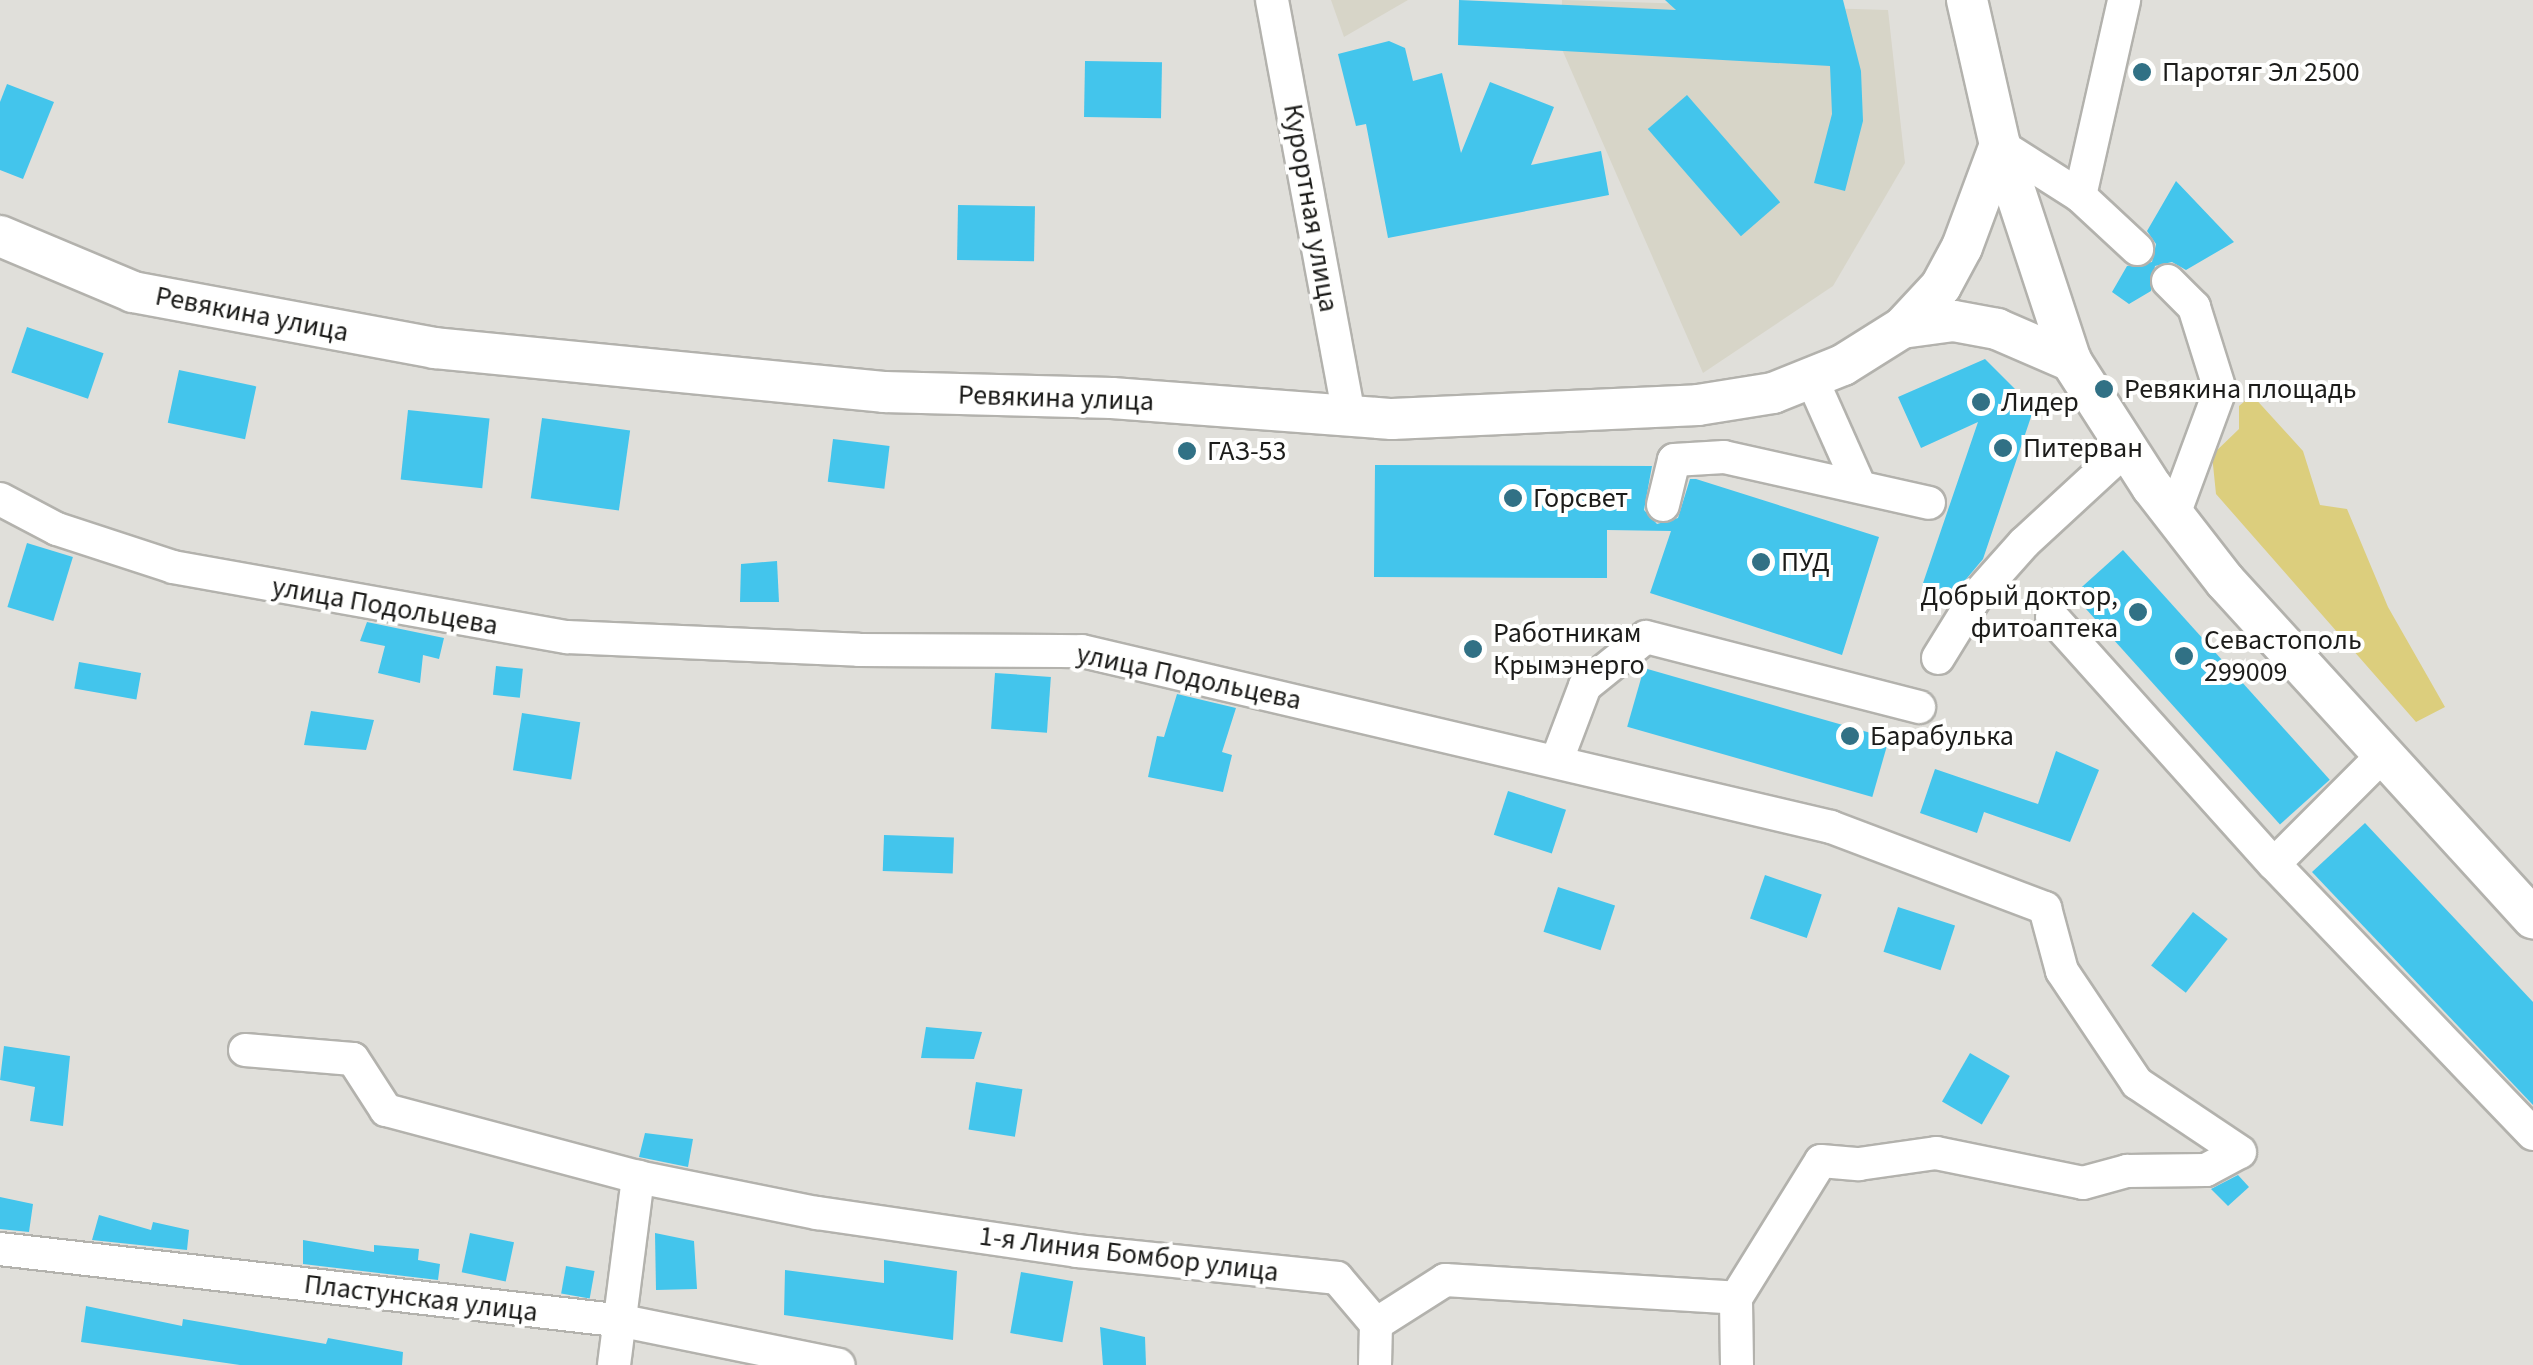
<!DOCTYPE html>
<html>
<head>
<meta charset="utf-8">
<style>
	body { margin:0 }
	#map { position:relative; width:2533px; height:1365px; overflow:hidden; background:#e0dfda; font-family:"Source Sans 3",sans-serif }
	div>[style] { position:absolute }
	.built>* { inset:0; background:#d7d5c8 }
	.green>* { inset:0; background:#dcce7d }
	.building>* { inset:0; background:#43c5ec; transform-origin:0 0 }
	.roads { filter:drop-shadow(2px 0 #b3b2ad) drop-shadow(-2px 0 #b3b2ad) drop-shadow(0 2px #b3b2ad) drop-shadow(0 -2px #b3b2ad) }
	.minor>* { height:32px; margin:-16px; padding:0 16px; transform-origin:16px; border-radius:16px; background:#fff }
	.major>* { height:40px; margin:-20px; padding:0 20px; transform-origin:20px; border-radius:20px; background:#fff }
	.dots>* { width:28px; height:28px; translate:-50% -50%; box-sizing:border-box; border:5px solid #fffffe; border-radius:50% }
	span { translate:-50% -50%; white-space:nowrap; text-align:center; line-height:1.15; -webkit-text-stroke:8px #fffffe; paint-order:stroke }
	.poi-label { font-size:28px; color:#1c1c1a }
	.left { translate:0 -50%; text-align:left }
	.right { translate:-100% -50%; text-align:right }
	.street-label { font-size:28px; color:#1c1c1a }
</style>
</head>
<body>
<div id="map">
	<div class="built">
		<i style="clip-path:polygon(1331px 0,1408px 0,1344px 37px)"></i>
		<i style="clip-path:polygon(1562px 0,1888px 10px,1905px 163px,1833px 286px,1703px 373px,1561px 47px)"></i>
	</div>
	<div class="green">
		<i style="clip-path:polygon(2252px 395px,2303px 451px,2320px 505px,2347px 509px,2388px 607px,2445px 707px,2416px 722px,2216px 494px,2212px 455px,2239px 429px,2239px 406px)"></i>
	</div>
	<div class="building">
		<i style="clip-path:polygon(1459px 0,1676px 10px,1665px 0,1843px 0,1861px 71px,1863px 121px,1845px 191px,1814px 183px,1832px 114px,1830px 66px,1458px 45px)"></i>
		<i style="clip-path:polygon(1389px 41px,1405px 48px,1413px 81px,1442px 73px,1461px 153px,1490px 82px,1554px 107px,1531px 165px,1601px 151px,1609px 195px,1388px 238px,1366px 124px,1356px 126px,1338px 54px)"></i>
		<i style="left:1085px;top:61px;width:77px;height:56px;rotate:1deg"></i>
		<i style="clip-path:polygon(7px 84px,54px 102px,23px 179px,0 170px,0 102px)"></i>
		<i style="left:1687px;top:95px;width:142px;height:52px;rotate:49deg"></i>
		<i style="clip-path:polygon(2176px 181px,2234px 242px,2186px 270px,2172px 262px,2155px 266px,2151px 291px,2129px 304px,2112px 292px,2127px 266px,2152px 262px,2156px 244px,2147px 231px)"></i>
		<i style="left:958px;top:205px;width:77px;height:55px;rotate:1deg"></i>
		<i style="left:27px;top:327px;width:81px;height:48px;rotate:19deg"></i>
		<i style="clip-path:polygon(1985px 359px,2034px 408px,1983px 559px,1952px 596px,1922px 586px,1978px 422px,1921px 448px,1898px 397px)"></i>
		<i style="left:179px;top:370px;width:79px;height:54px;rotate:12deg"></i>
		<i style="left:408px;top:410px;width:82px;height:70px;rotate:6deg"></i>
		<i style="left:542px;top:418px;width:89px;height:81px;rotate:8deg"></i>
		<i style="left:833px;top:439px;width:57px;height:43px;rotate:7deg"></i>
		<i style="clip-path:polygon(1375px 465px,1652px 466px,1644px 510px,1657px 524px,1678px 518px,1690px 479px,1696px 479px,1879px 537px,1842px 655px,1650px 593px,1671px 531px,1607px 530px,1607px 578px,1374px 577px)"></i>
		<i style="left:27px;top:543px;width:48px;height:67px;rotate:17deg"></i>
		<i style="left:2123px;top:550px;width:309px;height:67px;rotate:48deg"></i>
		<i style="clip-path:polygon(777px 561px,779px 602px,740px 602px,741px 564px)"></i>
		<i style="clip-path:polygon(367px 622px,444px 638px,439px 659px,423px 655px,420px 683px,378px 673px,385px 646px,360px 641px)"></i>
		<i style="left:79px;top:662px;width:63px;height:27px;rotate:10deg"></i>
		<i style="left:496px;top:666px;width:27px;height:29px;rotate:6deg"></i>
		<i style="left:1644px;top:668px;width:255px;height:61px;rotate:16deg"></i>
		<i style="left:995px;top:673px;width:56px;height:56px;rotate:4deg"></i>
		<i style="clip-path:polygon(1177px 694px,1236px 708px,1222px 752px,1232px 755px,1223px 792px,1148px 777px,1157px 736px,1164px 737px)"></i>
		<i style="clip-path:polygon(311px 711px,374px 720px,366px 750px,304px 745px)"></i>
		<i style="left:522px;top:713px;width:59px;height:58px;rotate:9deg"></i>
		<i style="clip-path:polygon(2056px 751px,2099px 770px,2070px 842px,1984px 812px,1977px 833px,1920px 813px,1935px 769px,2038px 804px)"></i>
		<i style="left:1508px;top:791px;width:61px;height:46px;rotate:18deg"></i>
		<i style="clip-path:polygon(2365px 823px,2533px 1002px,2533px 1105px,2312px 872px)"></i>
		<i style="left:884px;top:835px;width:70px;height:36px;rotate:2deg"></i>
		<i style="left:1765px;top:875px;width:60px;height:46px;rotate:19deg"></i>
		<i style="left:1558px;top:887px;width:60px;height:47px;rotate:18deg"></i>
		<i style="left:1898px;top:907px;width:60px;height:47px;rotate:18deg"></i>
		<i style="left:2193px;top:912px;width:44px;height:68px;rotate:38deg"></i>
		<i style="clip-path:polygon(926px 1027px,982px 1032px,974px 1059px,921px 1058px)"></i>
		<i style="clip-path:polygon(4px 1046px,70px 1056px,63px 1126px,30px 1121px,35px 1087px,0 1080px)"></i>
		<i style="left:1970px;top:1053px;width:46px;height:56px;rotate:30deg"></i>
		<i style="left:976px;top:1082px;width:47px;height:48px;rotate:9deg"></i>
		<i style="clip-path:polygon(645px 1133px,693px 1139px,688px 1167px,639px 1157px)"></i>
		<i style="clip-path:polygon(2238px 1175px,2249px 1187px,2228px 1206px,2211px 1189px)"></i>
		<i style="clip-path:polygon(0 1197px,33px 1204px,29px 1232px,0 1229px)"></i>
		<i style="clip-path:polygon(99px 1215px,151px 1230px,153px 1222px,189px 1230px,187px 1250px,92px 1240px)"></i>
		<i style="left:470px;top:1233px;width:45px;height:40px;rotate:12deg"></i>
		<i style="clip-path:polygon(655px 1233px,694px 1241px,697px 1289px,656px 1290px)"></i>
		<i style="clip-path:polygon(303px 1240px,374px 1252px,374px 1245px,419px 1249px,418px 1260px,440px 1264px,438px 1280px,303px 1264px)"></i>
		<i style="clip-path:polygon(884px 1260px,957px 1271px,953px 1340px,784px 1315px,785px 1270px,884px 1283px)"></i>
		<i style="left:566px;top:1266px;width:29px;height:28px;rotate:10deg"></i>
		<i style="left:1021px;top:1272px;width:53px;height:62px;rotate:10deg"></i>
		<i style="clip-path:polygon(86px 1306px,182px 1326px,183px 1319px,326px 1344px,328px 1338px,403px 1352px,402px 1365px,240px 1365px,81px 1342px)"></i>
		<i style="clip-path:polygon(1100px 1327px,1145px 1337px,1146px 1365px,1103px 1365px)"></i>
	</div>
	<div class="roads">
		<div class="minor">
			<i style="left:1272px;top:0;width:423px;rotate:79.5deg"></i>
			<i style="left:2000px;top:145px;width:95px;rotate:32.5deg"></i>
			<i style="left:2080px;top:196px;width:78px;rotate:42.9deg"></i>
			<i style="left:2080px;top:196px;width:201px;rotate:-77.3deg"></i>
			<i style="left:2168px;top:281px;width:37px;rotate:45deg"></i>
			<i style="left:2194px;top:307px;width:87px;rotate:72.6deg"></i>
			<i style="left:2220px;top:390px;width:135px;rotate:110.3deg"></i>
			<i style="left:1811px;top:377px;width:118px;rotate:66deg"></i>
			<i style="left:0;top:499px;width:64px;rotate:27.8deg"></i>
			<i style="left:57px;top:529px;width:122px;rotate:18.1deg"></i>
			<i style="left:173px;top:567px;width:400px;rotate:10.1deg"></i>
			<i style="left:567px;top:637px;width:292px;rotate:2.5deg"></i>
			<i style="left:859px;top:650px;width:223px;rotate:0.3deg"></i>
			<i style="left:1082px;top:651px;width:769px;rotate:13.22deg"></i>
			<i style="left:1831px;top:827px;width:229px;rotate:20.7deg"></i>
			<i style="left:2045px;top:908px;width:65px;rotate:74.9deg"></i>
			<i style="left:2062px;top:971px;width:135px;rotate:56.2deg"></i>
			<i style="left:2137px;top:1083px;width:124px;rotate:33.8deg"></i>
			<i style="left:1663px;top:505px;width:46px;rotate:-76.3deg"></i>
			<i style="left:1674px;top:460px;width:50px;rotate:-3.4deg"></i>
			<i style="left:1724px;top:457px;width:210px;rotate:12.6deg"></i>
			<i style="left:2052px;top:617px;width:332px;rotate:48.1deg"></i>
			<i style="left:2274px;top:864px;width:154px;rotate:-45deg"></i>
			<i style="left:1938px;top:658px;width:70px;rotate:-58.3deg"></i>
			<i style="left:1975px;top:598px;width:74px;rotate:-48.3deg"></i>
			<i style="left:2024px;top:543px;width:142px;rotate:-42.7deg"></i>
			<i style="left:1557px;top:760px;width:79px;rotate:-69.3deg"></i>
			<i style="left:1585px;top:686px;width:78px;rotate:-38.8deg"></i>
			<i style="left:1646px;top:637px;width:282px;rotate:14.4deg"></i>
			<i style="left:2274px;top:864px;width:374px;rotate:46.2deg"></i>
			<i style="left:245px;top:1050px;width:108px;rotate:4.8deg"></i>
			<i style="left:353px;top:1059px;width:61px;rotate:57.1deg"></i>
			<i style="left:386px;top:1110px;width:261px;rotate:14.9deg"></i>
			<i style="left:0;top:1249px;width:627px;rotate:6.59deg"></i>
			<i style="left:623px;top:1321px;width:220px;rotate:11.5deg"></i>
			<i style="left:614px;top:1365px;width:190px;rotate:-82.7deg"></i>
			<i style="left:638px;top:1177px;width:183px;rotate:11.4deg"></i>
			<i style="left:817px;top:1213px;width:263px;rotate:8.3deg"></i>
			<i style="left:1077px;top:1251px;width:261px;rotate:5.9deg"></i>
			<i style="left:1337px;top:1278px;width:60px;rotate:49.7deg"></i>
			<i style="left:1376px;top:1324px;width:82px;rotate:-32.5deg"></i>
			<i style="left:1445px;top:1280px;width:292px;rotate:3.5deg"></i>
			<i style="left:1375px;top:1365px;width:41px;rotate:-88.6deg"></i>
			<i style="left:1737px;top:1365px;width:67px;rotate:-90.9deg"></i>
			<i style="left:1736px;top:1298px;width:161px;rotate:-58.2deg"></i>
			<i style="left:1821px;top:1161px;width:38px;rotate:5deg"></i>
			<i style="left:1859px;top:1164px;width:78px;rotate:-8.1deg"></i>
			<i style="left:1936px;top:1153px;width:150px;rotate:11.5deg"></i>
			<i style="left:2083px;top:1183px;width:46px;rotate:-15.3deg"></i>
			<i style="left:2127px;top:1171px;width:79px;rotate:-0.7deg"></i>
			<i style="left:2206px;top:1170px;width:38px;rotate:-28deg"></i>
		</div>
		<div class="major">
			<i style="left:1967px;top:0;width:149px;rotate:77.2deg"></i>
			<i style="left:2000px;top:145px;width:227px;rotate:71.8deg"></i>
			<i style="left:2071px;top:361px;width:150px;rotate:57.3deg"></i>
			<i style="left:2152px;top:487px;width:119px;rotate:52.2deg"></i>
			<i style="left:2225px;top:581px;width:457px;rotate:47.6deg"></i>
			<i style="left:0;top:236px;width:144px;rotate:22.8deg"></i>
			<i style="left:133px;top:292px;width:307px;rotate:10.5deg"></i>
			<i style="left:435px;top:348px;width:451px;rotate:5.6deg"></i>
			<i style="left:884px;top:392px;width:228px;rotate:1.5deg"></i>
			<i style="left:1112px;top:398px;width:281px;rotate:4.3deg"></i>
			<i style="left:1392px;top:419px;width:306px;rotate:-2.6deg"></i>
			<i style="left:1698px;top:405px;width:76px;rotate:-9.1deg"></i>
			<i style="left:1773px;top:393px;width:75px;rotate:-21.8deg"></i>
			<i style="left:1843px;top:365px;width:70px;rotate:-32.1deg"></i>
			<i style="left:1902px;top:328px;width:57px;rotate:-47.1deg"></i>
			<i style="left:1941px;top:286px;width:44px;rotate:-61.7deg"></i>
			<i style="left:1962px;top:247px;width:109px;rotate:-69.6deg"></i>
			<i style="left:1902px;top:328px;width:52px;rotate:-7.7deg"></i>
			<i style="left:1954px;top:321px;width:44px;rotate:10.5deg"></i>
			<i style="left:1997px;top:329px;width:81px;rotate:23.4deg"></i>
		</div>
	</div>
	<div class="dots">
		<i style="left:2142px;top:72px;background:#317185"></i>
		<i style="left:2104px;top:389px;background:#317185"></i>
		<i style="left:1981px;top:402px;background:#317185"></i>
		<i style="left:2003px;top:448px;background:#317185"></i>
		<i style="left:1187px;top:451px;background:#317185"></i>
		<i style="left:1513px;top:498px;background:#317185"></i>
		<i style="left:1761px;top:562px;background:#317185"></i>
		<i style="left:2138px;top:612px;background:#317185"></i>
		<i style="left:1473px;top:649px;background:#317185"></i>
		<i style="left:2184px;top:656px;background:#317185"></i>
		<i style="left:1850px;top:736px;background:#317185"></i>
	</div>
	<div class="poi-label">
		<span class="left" style="left:2162px;top:72px">Паротяг Эл 2500</span>
		<span class="left" style="left:2124px;top:389px">Ревякина площадь</span>
		<span class="left" style="left:2001px;top:402px">Лидер</span>
		<span class="left" style="left:2023px;top:448px">Питерван</span>
		<span class="left" style="left:1207px;top:451px">ГАЗ-53</span>
		<span class="left" style="left:1533px;top:498px">Горсвет</span>
		<span class="left" style="left:1781px;top:562px">ПУД</span>
		<span class="right" style="left:2118px;top:612px">Добрый доктор,<br>фитоаптека</span>
		<span class="left" style="left:1493px;top:649px">Работникам<br>Крымэнерго</span>
		<span class="left" style="left:2204px;top:656px">Севастополь<br>299009</span>
		<span class="left" style="left:1870px;top:736px">Барабулька</span>
	</div>
	<div class="street-label">
		<span style="left:1311px;top:208px;rotate:80deg">Курортная улица</span>
		<span style="left:252px;top:314px;rotate:11deg">Ревякина улица</span>
		<span style="left:1056px;top:398px;rotate:2deg">Ревякина улица</span>
		<span style="left:385px;top:606px;rotate:10deg">улица Подольцева</span>
		<span style="left:1189px;top:677px;rotate:12deg">улица Подольцева</span>
		<span style="left:1129px;top:1254px;rotate:7deg">1-я Линия Бомбор улица</span>
		<span style="left:421px;top:1298px;rotate:7deg">Пластунская улица</span>
	</div>
</div>
</body>
</html>
